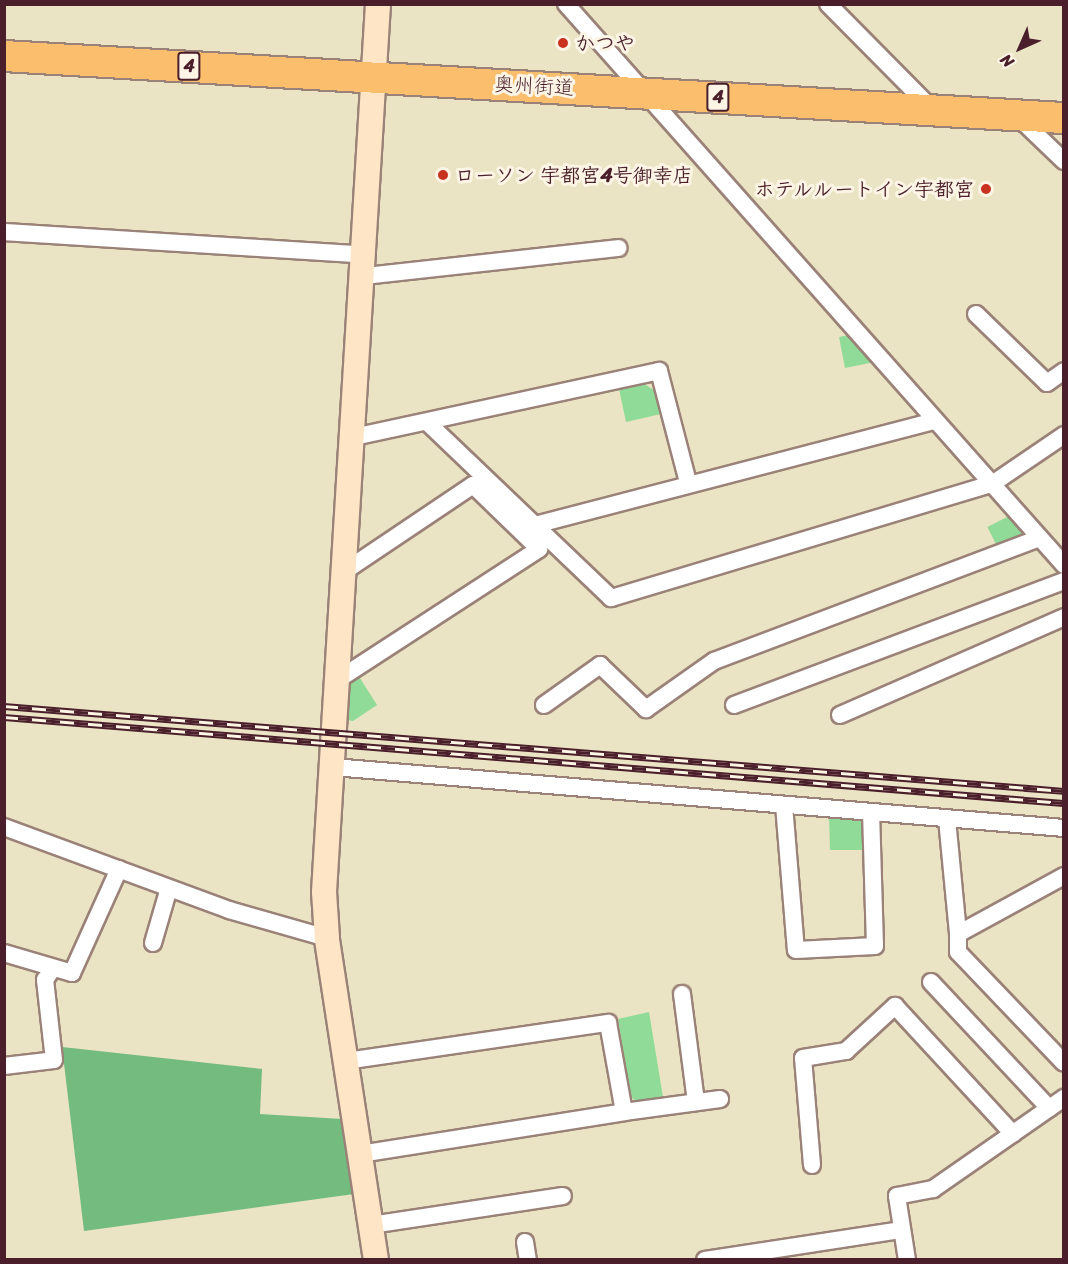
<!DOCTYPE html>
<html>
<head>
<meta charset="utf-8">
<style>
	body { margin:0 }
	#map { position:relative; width:1068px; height:1264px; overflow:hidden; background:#eae4c4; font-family:Sriracha,"Klee One",sans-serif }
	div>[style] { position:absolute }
	.green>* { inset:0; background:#90db97; transform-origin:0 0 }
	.forest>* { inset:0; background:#74bb80 }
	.roads { filter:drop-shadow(2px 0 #9a8278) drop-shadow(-2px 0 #9a8278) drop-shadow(0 2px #9a8278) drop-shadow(0 -2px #9a8278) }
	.street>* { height:16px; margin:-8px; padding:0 8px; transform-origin:8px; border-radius:8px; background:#fff }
	.secondary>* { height:24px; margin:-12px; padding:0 12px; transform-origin:12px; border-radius:12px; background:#fde5c5 }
	.highway>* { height:30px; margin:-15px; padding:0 15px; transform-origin:15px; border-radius:15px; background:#fabe6d }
	.rail>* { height:7px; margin-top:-3.5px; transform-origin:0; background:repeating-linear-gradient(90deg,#fcf5e5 0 14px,#4a1f2b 0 28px); box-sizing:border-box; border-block:2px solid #4a1f2b }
	.dots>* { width:16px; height:16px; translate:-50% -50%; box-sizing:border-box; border:3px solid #fcf5e5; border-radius:50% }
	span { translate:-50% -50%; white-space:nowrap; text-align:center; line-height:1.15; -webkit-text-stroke:6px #fcf5e5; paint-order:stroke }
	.shield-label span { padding:2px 4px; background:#fcf5e5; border:2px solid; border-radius:4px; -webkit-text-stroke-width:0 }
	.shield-label { font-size:18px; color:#4a1f2b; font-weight:700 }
	.poi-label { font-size:20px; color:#4a1f2b; font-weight:700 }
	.left { translate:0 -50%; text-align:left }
	.right { translate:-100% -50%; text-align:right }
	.street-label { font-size:20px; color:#4a1f2b }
	.frame { position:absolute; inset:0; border:6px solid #4a1f2b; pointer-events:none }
	.north { position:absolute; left:990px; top:18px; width:60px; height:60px; -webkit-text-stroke:4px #fcf5e5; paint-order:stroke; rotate:225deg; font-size:16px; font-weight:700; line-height:24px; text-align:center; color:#4a1f2b }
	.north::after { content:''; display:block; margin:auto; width:21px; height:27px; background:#4a1f2b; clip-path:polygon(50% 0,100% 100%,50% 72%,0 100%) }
</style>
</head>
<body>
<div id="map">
	<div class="green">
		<i style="clip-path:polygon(854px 334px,879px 361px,845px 368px,839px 337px)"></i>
		<i style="clip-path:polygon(643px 383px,655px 391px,661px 414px,626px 422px,619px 389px)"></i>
		<i style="left:1015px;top:513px;width:27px;height:31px;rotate:63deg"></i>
		<i style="clip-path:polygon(358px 675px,377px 705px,353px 721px,347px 720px,348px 682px)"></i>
		<i style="clip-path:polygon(829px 814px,854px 815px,862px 822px,864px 850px,830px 850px)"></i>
		<i style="clip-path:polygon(649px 1012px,663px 1097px,637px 1102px,631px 1097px,618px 1019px)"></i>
	</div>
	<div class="forest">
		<i style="clip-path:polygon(62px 1047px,262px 1069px,260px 1114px,342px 1119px,354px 1194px,84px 1231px)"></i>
	</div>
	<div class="roads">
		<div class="street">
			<i style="left:566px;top:4px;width:750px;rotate:48.4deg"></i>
			<i style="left:828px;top:4px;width:148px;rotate:45.3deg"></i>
			<i style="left:1017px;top:116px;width:65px;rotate:43.8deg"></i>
			<i style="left:4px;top:232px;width:363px;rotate:3.6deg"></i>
			<i style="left:365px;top:276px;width:255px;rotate:-6.3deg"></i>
			<i style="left:976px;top:314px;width:99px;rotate:44.2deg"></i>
			<i style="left:1047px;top:383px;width:21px;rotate:-35deg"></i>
			<i style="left:429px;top:424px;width:252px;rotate:43.7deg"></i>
			<i style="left:611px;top:598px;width:398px;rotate:-16.7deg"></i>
			<i style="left:992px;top:484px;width:87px;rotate:-34.2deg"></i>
			<i style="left:354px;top:437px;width:312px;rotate:-12.2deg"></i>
			<i style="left:659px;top:371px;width:115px;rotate:75.4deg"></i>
			<i style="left:535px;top:525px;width:413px;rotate:-14.6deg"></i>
			<i style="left:339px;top:679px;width:239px;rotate:-33deg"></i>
			<i style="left:539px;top:549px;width:92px;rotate:-135.9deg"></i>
			<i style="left:473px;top:485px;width:154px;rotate:146.1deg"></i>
			<i style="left:544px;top:705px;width:69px;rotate:-35.5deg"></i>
			<i style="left:600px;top:665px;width:64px;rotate:43.7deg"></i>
			<i style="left:646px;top:709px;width:83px;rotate:-35.2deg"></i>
			<i style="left:714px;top:661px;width:348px;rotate:-20.7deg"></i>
			<i style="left:734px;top:705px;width:353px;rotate:-20.6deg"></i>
			<i style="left:840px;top:715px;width:244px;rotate:-23.6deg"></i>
			<i style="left:333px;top:767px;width:734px;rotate:4.77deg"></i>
			<i style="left:784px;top:805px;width:145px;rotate:85.3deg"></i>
			<i style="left:796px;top:950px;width:79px;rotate:-2.9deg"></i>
			<i style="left:875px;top:946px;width:134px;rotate:-91.7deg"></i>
			<i style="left:947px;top:819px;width:116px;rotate:84.5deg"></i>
			<i style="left:4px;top:827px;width:240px;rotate:20.2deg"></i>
			<i style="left:229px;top:910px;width:102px;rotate:15.9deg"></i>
			<i style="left:1064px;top:876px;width:121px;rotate:151.3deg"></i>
			<i style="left:958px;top:934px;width:18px;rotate:90deg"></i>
			<i style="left:958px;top:952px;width:153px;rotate:46.3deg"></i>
			<i style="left:153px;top:943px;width:57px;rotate:-73.8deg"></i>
			<i style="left:4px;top:953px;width:71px;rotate:16.4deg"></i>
			<i style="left:72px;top:973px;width:114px;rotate:-65.7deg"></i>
			<i style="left:931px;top:982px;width:173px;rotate:46.9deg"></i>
			<i style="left:682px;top:994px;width:109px;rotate:82.6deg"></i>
			<i style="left:346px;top:1061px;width:265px;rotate:-8.3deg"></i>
			<i style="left:608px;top:1023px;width:90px;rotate:79.8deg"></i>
			<i style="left:624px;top:1112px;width:97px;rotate:-7.7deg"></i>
			<i style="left:4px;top:1066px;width:50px;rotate:-6.8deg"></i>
			<i style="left:54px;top:1060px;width:81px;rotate:-96.4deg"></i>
			<i style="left:45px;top:980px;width:14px;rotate:-56deg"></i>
			<i style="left:360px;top:1154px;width:267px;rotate:-9deg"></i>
			<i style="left:812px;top:1165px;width:107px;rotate:-94.8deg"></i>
			<i style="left:803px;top:1058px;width:44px;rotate:-9.2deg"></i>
			<i style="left:846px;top:1051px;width:67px;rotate:-42.6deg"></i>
			<i style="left:895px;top:1006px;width:174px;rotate:47.3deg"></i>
			<i style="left:371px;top:1225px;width:194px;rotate:-8.6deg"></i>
			<i style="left:525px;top:1242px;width:18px;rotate:81deg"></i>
			<i style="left:705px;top:1260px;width:199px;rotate:-8.7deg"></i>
			<i style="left:907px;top:1260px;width:65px;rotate:-98.9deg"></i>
			<i style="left:897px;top:1196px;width:37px;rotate:-11deg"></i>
			<i style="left:933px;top:1189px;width:160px;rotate:-34.8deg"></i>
		</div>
		<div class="secondary">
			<i style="left:376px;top:1260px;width:326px;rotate:-98.7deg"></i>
			<i style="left:327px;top:938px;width:46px;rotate:-93.7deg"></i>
			<i style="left:324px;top:892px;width:890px;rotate:-86.52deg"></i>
		</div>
		<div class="highway">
			<i style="left:4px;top:56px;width:1062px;rotate:3.35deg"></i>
		</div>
	</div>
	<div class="rail">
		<i style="left:4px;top:706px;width:1063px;rotate:4.58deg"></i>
		<i style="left:4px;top:717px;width:1063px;rotate:4.64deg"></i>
	</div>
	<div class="dots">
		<i style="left:563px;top:43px;background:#c8321e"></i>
		<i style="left:443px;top:175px;background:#c8321e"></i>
		<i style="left:986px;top:189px;background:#c8321e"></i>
	</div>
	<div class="shield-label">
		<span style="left:189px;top:66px">4</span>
		<span style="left:718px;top:97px">4</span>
	</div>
	<div class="poi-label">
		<span class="left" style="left:575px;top:43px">かつや</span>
		<span class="left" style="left:455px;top:175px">ローソン 宇都宮4号御幸店</span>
		<span class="right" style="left:974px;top:189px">ホテルルートイン宇都宮</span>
	</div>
	<div class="street-label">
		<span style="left:534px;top:86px;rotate:3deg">奥州街道</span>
	</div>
	<div class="frame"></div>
	<div class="north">N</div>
</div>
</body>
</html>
